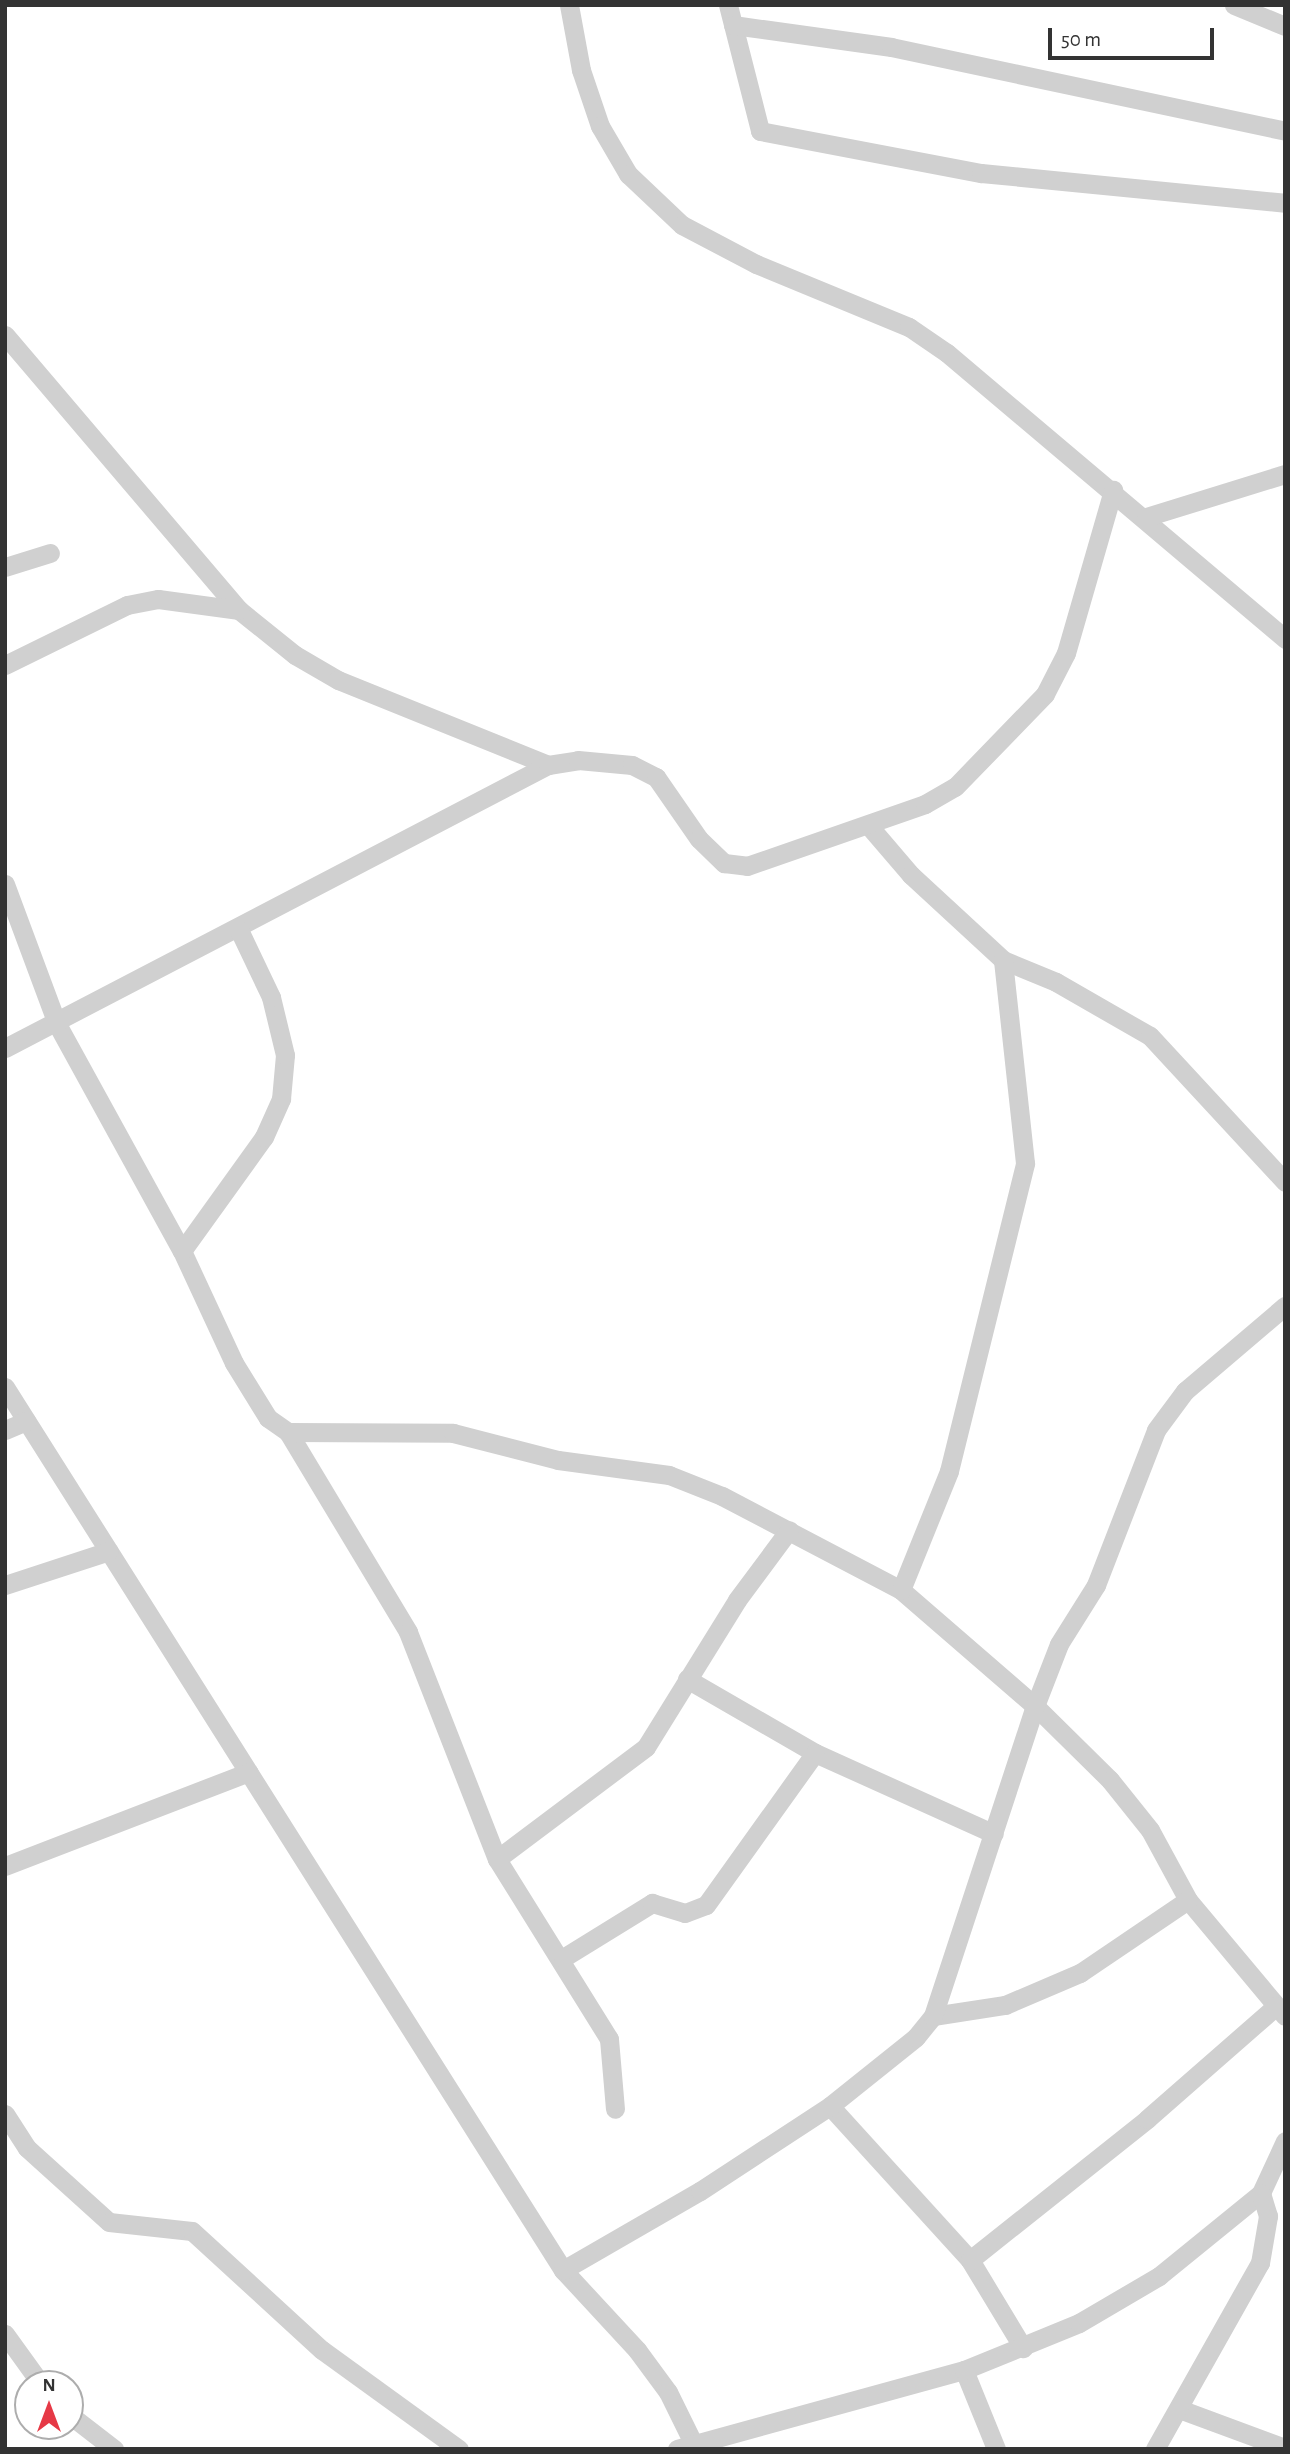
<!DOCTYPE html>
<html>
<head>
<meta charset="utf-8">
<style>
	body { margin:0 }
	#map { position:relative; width:1290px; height:2454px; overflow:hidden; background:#fff; font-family:"Alegreya Sans",sans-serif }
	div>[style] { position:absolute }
	.street>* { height:19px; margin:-9.5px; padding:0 9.5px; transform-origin:9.5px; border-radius:9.5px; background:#d0d0d0 }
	span { translate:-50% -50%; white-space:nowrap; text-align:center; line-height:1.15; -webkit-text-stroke:7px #fff; paint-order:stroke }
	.frame { position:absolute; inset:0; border:7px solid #333; pointer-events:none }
	.north { position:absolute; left:14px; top:2370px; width:70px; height:70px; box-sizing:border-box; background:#fff; border:2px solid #adadad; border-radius:50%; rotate:0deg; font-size:19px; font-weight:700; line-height:28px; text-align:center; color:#333 }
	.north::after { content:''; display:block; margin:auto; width:24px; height:32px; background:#e63946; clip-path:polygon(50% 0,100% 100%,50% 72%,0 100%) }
	.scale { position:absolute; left:1048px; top:28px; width:166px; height:32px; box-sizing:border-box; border:4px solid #333; border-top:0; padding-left:9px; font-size:21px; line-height:24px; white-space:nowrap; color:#333; -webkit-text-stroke:5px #fff; paint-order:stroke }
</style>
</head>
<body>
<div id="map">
	<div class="street">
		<i style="left:569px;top:5px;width:66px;rotate:79.5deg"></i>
		<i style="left:581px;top:70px;width:59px;rotate:71.3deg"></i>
		<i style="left:600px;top:126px;width:56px;rotate:59.7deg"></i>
		<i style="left:628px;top:174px;width:74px;rotate:43.4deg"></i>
		<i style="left:682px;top:225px;width:84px;rotate:27.8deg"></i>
		<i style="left:756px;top:264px;width:165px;rotate:22.4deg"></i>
		<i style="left:909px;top:327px;width:46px;rotate:34.4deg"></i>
		<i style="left:947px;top:353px;width:443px;rotate:40.2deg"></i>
		<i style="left:728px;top:5px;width:130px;rotate:75.7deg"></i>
		<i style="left:760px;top:131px;width:225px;rotate:10.8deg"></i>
		<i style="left:981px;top:173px;width:305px;rotate:5.6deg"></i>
		<i style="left:1234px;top:5px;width:55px;rotate:22.4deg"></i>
		<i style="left:733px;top:25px;width:160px;rotate:7.9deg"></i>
		<i style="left:891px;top:47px;width:403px;rotate:12deg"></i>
		<i style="left:5px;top:335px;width:361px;rotate:49.6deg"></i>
		<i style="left:239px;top:610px;width:72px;rotate:38.8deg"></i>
		<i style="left:295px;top:655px;width:50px;rotate:30.2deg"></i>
		<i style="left:338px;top:680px;width:227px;rotate:22deg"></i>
		<i style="left:1146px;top:517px;width:145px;rotate:-17.2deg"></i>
		<i style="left:5px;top:567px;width:47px;rotate:-17.3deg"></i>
		<i style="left:5px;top:665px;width:136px;rotate:-26.2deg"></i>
		<i style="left:127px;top:605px;width:32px;rotate:-11deg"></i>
		<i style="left:158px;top:599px;width:82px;rotate:7.7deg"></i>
		<i style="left:869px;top:826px;width:65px;rotate:49.4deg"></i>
		<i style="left:911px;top:875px;width:125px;rotate:42.7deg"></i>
		<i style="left:1003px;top:960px;width:57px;rotate:22.5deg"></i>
		<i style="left:1056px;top:982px;width:108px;rotate:29.9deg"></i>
		<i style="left:1150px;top:1036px;width:199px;rotate:47.2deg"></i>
		<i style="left:5px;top:884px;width:149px;rotate:69.6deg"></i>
		<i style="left:57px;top:1024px;width:259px;rotate:61.2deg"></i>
		<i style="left:182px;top:1251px;width:123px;rotate:65.1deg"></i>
		<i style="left:234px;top:1363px;width:65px;rotate:58.3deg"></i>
		<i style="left:268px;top:1418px;width:24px;rotate:35deg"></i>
		<i style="left:288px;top:1432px;width:233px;rotate:59deg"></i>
		<i style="left:408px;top:1632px;width:244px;rotate:68.6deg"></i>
		<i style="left:497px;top:1859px;width:212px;rotate:58.1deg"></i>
		<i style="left:609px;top:2039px;width:70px;rotate:85.1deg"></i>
		<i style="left:5px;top:1048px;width:612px;rotate:-27.53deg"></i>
		<i style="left:548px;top:765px;width:30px;rotate:-9deg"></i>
		<i style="left:578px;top:760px;width:54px;rotate:5.3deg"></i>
		<i style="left:632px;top:765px;width:27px;rotate:27deg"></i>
		<i style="left:656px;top:777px;width:75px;rotate:55.3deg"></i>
		<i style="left:699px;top:839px;width:35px;rotate:44deg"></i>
		<i style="left:724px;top:863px;width:23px;rotate:7deg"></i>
		<i style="left:747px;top:866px;width:188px;rotate:-19.2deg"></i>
		<i style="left:925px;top:804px;width:34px;rotate:-30deg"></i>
		<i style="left:955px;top:787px;width:129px;rotate:-45.9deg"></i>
		<i style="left:1045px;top:694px;width:46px;rotate:-62.9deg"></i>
		<i style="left:1066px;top:653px;width:170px;rotate:-73.9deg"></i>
		<i style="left:182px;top:1251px;width:140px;rotate:-54.3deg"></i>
		<i style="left:264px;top:1137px;width:42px;rotate:-65.9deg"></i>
		<i style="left:281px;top:1099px;width:44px;rotate:-84.8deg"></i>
		<i style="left:285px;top:1055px;width:60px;rotate:-103.6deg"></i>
		<i style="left:271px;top:997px;width:74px;rotate:-115.5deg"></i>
		<i style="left:5px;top:1387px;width:1045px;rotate:57.71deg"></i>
		<i style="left:563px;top:2270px;width:109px;rotate:47.2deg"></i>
		<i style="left:637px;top:2350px;width:52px;rotate:53.6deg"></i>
		<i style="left:668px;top:2392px;width:64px;rotate:63.8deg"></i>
		<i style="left:5px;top:1430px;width:23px;rotate:-23deg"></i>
		<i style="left:288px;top:1432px;width:165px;rotate:0.3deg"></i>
		<i style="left:453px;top:1433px;width:108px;rotate:14.4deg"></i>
		<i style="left:558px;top:1460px;width:112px;rotate:7.7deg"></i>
		<i style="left:669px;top:1475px;width:57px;rotate:21.6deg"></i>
		<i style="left:722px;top:1496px;width:202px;rotate:27.7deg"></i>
		<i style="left:901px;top:1590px;width:177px;rotate:40.9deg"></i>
		<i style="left:1035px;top:1706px;width:105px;rotate:44.6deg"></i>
		<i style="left:1110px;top:1780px;width:64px;rotate:51.3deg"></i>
		<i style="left:1150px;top:1830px;width:80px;rotate:61.5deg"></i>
		<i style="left:1188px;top:1900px;width:151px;rotate:50.1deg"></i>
		<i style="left:5px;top:1585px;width:109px;rotate:-18.1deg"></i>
		<i style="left:901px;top:1590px;width:128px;rotate:-68deg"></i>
		<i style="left:949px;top:1471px;width:317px;rotate:-76.1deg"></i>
		<i style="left:1025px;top:1163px;width:204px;rotate:-96.2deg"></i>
		<i style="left:687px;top:1679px;width:148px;rotate:30deg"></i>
		<i style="left:815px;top:1753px;width:196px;rotate:24.3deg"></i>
		<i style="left:497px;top:1859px;width:186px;rotate:-36.9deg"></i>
		<i style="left:646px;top:1747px;width:173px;rotate:-58.2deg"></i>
		<i style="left:737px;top:1600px;width:87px;rotate:-53.4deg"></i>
		<i style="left:5px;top:1866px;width:261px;rotate:-21.1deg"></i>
		<i style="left:563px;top:1958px;width:105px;rotate:-31.7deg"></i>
		<i style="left:652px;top:1903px;width:34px;rotate:17deg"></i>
		<i style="left:685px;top:1913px;width:22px;rotate:-21deg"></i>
		<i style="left:706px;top:1905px;width:187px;rotate:-54.4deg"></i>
		<i style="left:933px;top:2016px;width:73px;rotate:-8.7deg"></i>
		<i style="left:1005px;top:2005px;width:82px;rotate:-23.1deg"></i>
		<i style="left:1080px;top:1973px;width:130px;rotate:-34.1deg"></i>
		<i style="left:830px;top:2106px;width:208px;rotate:47.7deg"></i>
		<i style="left:970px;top:2260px;width:103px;rotate:58.9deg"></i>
		<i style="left:5px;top:2114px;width:40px;rotate:57.1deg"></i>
		<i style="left:27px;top:2148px;width:110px;rotate:42.1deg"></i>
		<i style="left:109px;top:2222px;width:83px;rotate:6.2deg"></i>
		<i style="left:192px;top:2231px;width:176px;rotate:42.5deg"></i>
		<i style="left:322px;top:2350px;width:169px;rotate:35.9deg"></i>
		<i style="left:970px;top:2260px;width:226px;rotate:-38.5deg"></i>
		<i style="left:1147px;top:2119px;width:171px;rotate:-41.2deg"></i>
		<i style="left:563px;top:2270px;width:158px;rotate:-30deg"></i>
		<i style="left:700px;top:2191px;width:155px;rotate:-33.2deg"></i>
		<i style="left:830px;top:2106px;width:110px;rotate:-38.7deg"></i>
		<i style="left:916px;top:2037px;width:27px;rotate:-51deg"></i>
		<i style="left:933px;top:2016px;width:326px;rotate:-71.8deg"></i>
		<i style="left:1035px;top:1706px;width:66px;rotate:-68.8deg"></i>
		<i style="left:1059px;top:1644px;width:70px;rotate:-57.9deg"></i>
		<i style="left:1096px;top:1585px;width:166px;rotate:-68.8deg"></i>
		<i style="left:1156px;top:1430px;width:49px;rotate:-53.4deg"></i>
		<i style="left:1185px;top:1391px;width:131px;rotate:-40.4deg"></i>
		<i style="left:5px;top:2334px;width:62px;rotate:54.2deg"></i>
		<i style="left:964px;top:2370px;width:85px;rotate:67.9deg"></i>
		<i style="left:1182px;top:2410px;width:110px;rotate:20.3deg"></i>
		<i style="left:70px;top:2415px;width:56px;rotate:37.7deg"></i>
		<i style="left:677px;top:2449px;width:298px;rotate:-15.4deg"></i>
		<i style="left:964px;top:2370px;width:124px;rotate:-22.2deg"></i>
		<i style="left:1079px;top:2323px;width:93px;rotate:-30.4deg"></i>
		<i style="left:1159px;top:2276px;width:132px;rotate:-39.1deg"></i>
		<i style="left:1261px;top:2193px;width:57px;rotate:-65.2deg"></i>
		<i style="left:1155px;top:2449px;width:214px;rotate:-60.6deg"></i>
		<i style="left:1260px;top:2263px;width:48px;rotate:-80.3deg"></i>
		<i style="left:1268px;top:2216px;width:24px;rotate:-107deg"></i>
	</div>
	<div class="frame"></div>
	<div class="north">N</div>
	<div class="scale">50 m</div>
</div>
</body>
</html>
